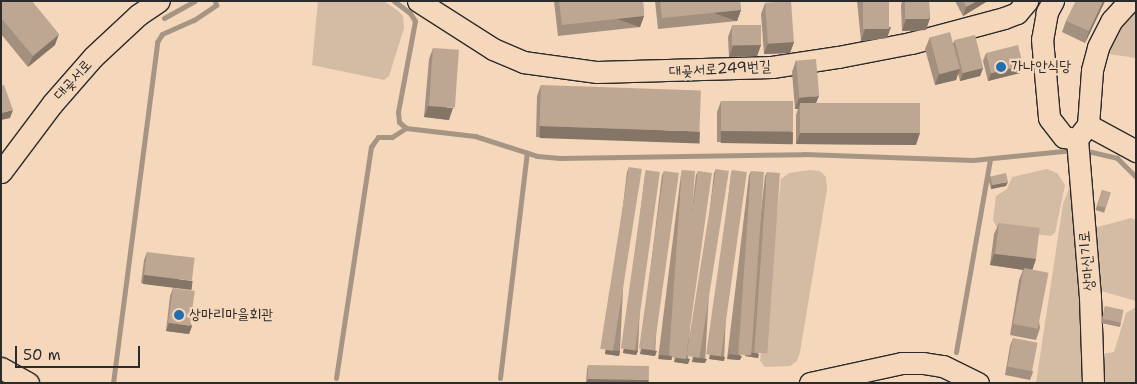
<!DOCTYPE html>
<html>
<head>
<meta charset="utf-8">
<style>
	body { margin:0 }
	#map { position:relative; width:1137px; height:384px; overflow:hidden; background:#f5d7bb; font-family:"Shantell Sans","Poor Story",sans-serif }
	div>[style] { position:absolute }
	.green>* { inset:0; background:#d4bba3 }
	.stream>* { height:5px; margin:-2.5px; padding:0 2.5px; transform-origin:2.5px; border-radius:2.5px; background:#a79584 }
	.roads { filter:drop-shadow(1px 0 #2b2b2b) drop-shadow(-1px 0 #2b2b2b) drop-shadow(0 1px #2b2b2b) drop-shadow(0 -1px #2b2b2b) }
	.minor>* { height:21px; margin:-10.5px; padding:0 10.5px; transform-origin:10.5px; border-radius:10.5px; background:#f5d7bb }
	.wall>* { inset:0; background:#a3907e; transform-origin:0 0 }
	.shaded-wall>* { inset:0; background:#847567; transform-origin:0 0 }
	.building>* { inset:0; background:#bda793; transform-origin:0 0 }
	.dots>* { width:14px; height:14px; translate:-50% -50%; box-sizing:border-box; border:2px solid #f5d7bb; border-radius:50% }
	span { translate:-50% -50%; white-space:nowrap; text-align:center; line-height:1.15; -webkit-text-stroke:4.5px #f5d7bb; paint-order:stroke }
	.poi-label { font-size:15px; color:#2b2b2b }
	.left { translate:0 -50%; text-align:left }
	.street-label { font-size:15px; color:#2b2b2b }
	.frame { position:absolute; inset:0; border:2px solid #2b2b2b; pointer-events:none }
	.scale { position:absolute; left:15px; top:346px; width:125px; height:22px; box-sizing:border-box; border:2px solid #2b2b2b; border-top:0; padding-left:6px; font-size:15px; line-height:18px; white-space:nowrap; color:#2b2b2b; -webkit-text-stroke:4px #f5d7bb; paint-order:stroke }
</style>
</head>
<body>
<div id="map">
	<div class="green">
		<i style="clip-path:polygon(318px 1px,384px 1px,398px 11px,403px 16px,404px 28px,389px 76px,384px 80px,312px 65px)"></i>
		<i style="clip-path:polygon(1136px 6px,1136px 58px,1109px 54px,1104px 50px,1106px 39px)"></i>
		<i style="clip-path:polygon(1047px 169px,1057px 173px,1065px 185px,1055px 233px,1051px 236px,998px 230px,993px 220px,996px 196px,1007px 189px,1012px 177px)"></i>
		<i style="clip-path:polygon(810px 170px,820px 171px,826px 177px,827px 189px,800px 352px,797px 361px,790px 366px,765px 367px,760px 361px,781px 179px,789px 173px)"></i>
		<i style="clip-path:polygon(1070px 186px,1074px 187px,1088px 383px,1036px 383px,1063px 204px)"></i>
		<i style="clip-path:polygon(1131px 218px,1136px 220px,1136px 301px,1098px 290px,1094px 228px)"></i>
		<i style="clip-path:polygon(1136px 307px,1136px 383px,1097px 383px,1102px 354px,1114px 352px,1126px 313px)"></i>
	</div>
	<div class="stream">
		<i style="left:394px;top:1px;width:20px;rotate:37deg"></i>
		<i style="left:410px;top:13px;width:9px;rotate:58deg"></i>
		<i style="left:415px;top:21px;width:93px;rotate:100.6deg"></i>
		<i style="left:398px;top:112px;width:10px;rotate:84deg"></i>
		<i style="left:399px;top:122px;width:9px;rotate:41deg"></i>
		<i style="left:406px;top:128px;width:69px;rotate:6.6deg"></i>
		<i style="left:475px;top:136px;width:65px;rotate:17.9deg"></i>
		<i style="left:537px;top:156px;width:23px;rotate:5deg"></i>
		<i style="left:560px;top:158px;width:244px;rotate:-0.9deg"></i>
		<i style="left:804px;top:154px;width:169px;rotate:2deg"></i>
		<i style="left:973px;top:160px;width:101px;rotate:-5.7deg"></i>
		<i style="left:164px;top:18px;width:35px;rotate:-29deg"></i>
		<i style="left:1083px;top:150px;width:35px;rotate:13deg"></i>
		<i style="left:1117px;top:158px;width:27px;rotate:45deg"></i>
		<i style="left:956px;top:352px;width:196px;rotate:-80deg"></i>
		<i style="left:336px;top:378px;width:234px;rotate:-81.4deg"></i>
		<i style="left:371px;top:147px;width:12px;rotate:-55deg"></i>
		<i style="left:378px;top:137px;width:14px"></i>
		<i style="left:392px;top:137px;width:17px;rotate:-33deg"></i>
		<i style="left:500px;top:378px;width:227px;rotate:-83.2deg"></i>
		<i style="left:113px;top:383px;width:344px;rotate:-82.6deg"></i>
		<i style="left:157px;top:42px;width:9px;rotate:-58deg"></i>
		<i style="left:162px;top:34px;width:35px;rotate:-24deg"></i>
		<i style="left:194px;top:20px;width:27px;rotate:-34deg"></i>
		<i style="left:216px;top:5px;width:4px;rotate:-104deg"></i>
	</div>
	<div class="roads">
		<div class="minor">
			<i style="left:418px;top:1px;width:89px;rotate:32.6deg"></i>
			<i style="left:493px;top:49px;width:33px;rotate:23deg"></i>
			<i style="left:523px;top:62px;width:75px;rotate:7.7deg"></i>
			<i style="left:597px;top:72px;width:175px;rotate:-1.6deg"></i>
			<i style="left:772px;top:67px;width:67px;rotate:-8.6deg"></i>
			<i style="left:838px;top:57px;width:74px;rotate:-10.9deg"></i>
			<i style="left:911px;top:43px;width:96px;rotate:-15deg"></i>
			<i style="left:1004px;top:18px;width:14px;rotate:-21deg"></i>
			<i style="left:1017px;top:13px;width:16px;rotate:-50deg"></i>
			<i style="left:1053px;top:1px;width:13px;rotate:119deg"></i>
			<i style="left:1047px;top:12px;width:27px;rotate:100deg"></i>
			<i style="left:1042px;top:39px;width:79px;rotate:84.9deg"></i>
			<i style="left:1049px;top:118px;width:24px;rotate:52deg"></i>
			<i style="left:1064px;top:137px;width:13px;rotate:9deg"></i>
			<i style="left:1077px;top:139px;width:18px;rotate:-52deg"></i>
			<i style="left:1088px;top:125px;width:55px;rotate:28.4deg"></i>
			<i style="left:1088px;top:125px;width:55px;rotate:-85.8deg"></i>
			<i style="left:1092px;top:70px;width:24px;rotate:-75deg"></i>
			<i style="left:1098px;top:47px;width:30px;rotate:-63deg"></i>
			<i style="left:1112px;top:20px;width:25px;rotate:-48deg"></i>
			<i style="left:1077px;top:139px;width:159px;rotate:85.3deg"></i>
			<i style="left:1090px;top:297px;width:86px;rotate:88deg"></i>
			<i style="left:1px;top:172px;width:85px;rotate:-53.1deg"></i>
			<i style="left:52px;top:104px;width:62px;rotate:-48.9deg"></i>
			<i style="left:93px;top:57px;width:62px;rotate:-43deg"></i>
			<i style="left:138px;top:15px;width:25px;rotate:-34deg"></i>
			<i style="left:1px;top:368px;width:31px;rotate:29deg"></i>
			<i style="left:810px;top:383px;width:94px;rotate:-12.3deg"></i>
			<i style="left:902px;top:363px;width:21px"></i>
			<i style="left:923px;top:363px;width:20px;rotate:9deg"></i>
			<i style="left:943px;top:366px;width:39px;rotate:26deg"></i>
		</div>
	</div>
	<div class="wall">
		<i style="clip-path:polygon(1px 1px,55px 45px,28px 67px,1px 34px)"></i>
		<i style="clip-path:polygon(554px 1px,643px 1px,644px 16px,640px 27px,558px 36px)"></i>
		<i style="clip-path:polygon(655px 1px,740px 1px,741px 10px,737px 21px,658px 29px)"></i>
		<i style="clip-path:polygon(857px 1px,889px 1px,887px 38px,861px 41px)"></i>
		<i style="clip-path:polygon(902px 1px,929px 1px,930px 18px,926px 30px,902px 31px,901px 6px)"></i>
		<i style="clip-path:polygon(955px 1px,986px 1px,986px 2px,963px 16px)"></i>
		<i style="clip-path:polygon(1076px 1px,1105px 1px,1085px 43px,1062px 32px,1066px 21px)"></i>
		<i style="clip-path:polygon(765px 3px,794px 42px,790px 53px,764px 54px,761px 14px)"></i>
		<i style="clip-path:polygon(732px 26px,761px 45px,757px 56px,729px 57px,728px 37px)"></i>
		<i style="clip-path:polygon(930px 37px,953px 44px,955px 40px,983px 68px,980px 76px,960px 81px,958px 73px,956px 80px,935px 85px,925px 49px)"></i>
		<i style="clip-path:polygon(433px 48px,449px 120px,424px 117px,429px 59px)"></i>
		<i style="clip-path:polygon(986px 53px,1020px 73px,988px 81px,983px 61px)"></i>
		<i style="clip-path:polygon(796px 60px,816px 103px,916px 145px,796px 144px,796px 115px,798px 109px,795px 109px,792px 72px)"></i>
		<i style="clip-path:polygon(541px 85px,696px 142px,536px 137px,537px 96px)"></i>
		<i style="clip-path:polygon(721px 101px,793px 132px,789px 143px,717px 142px,717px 112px)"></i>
		<i style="clip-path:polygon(629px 167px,620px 351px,619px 356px,605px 354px,627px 172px)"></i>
		<i style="clip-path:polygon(716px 169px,705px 363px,692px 362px,714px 173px)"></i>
		<i style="clip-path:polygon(646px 170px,638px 351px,636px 355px,623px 353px,645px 174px)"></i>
		<i style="clip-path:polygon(682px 170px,671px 360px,658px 359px,681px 174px)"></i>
		<i style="clip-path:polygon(732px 170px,724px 361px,709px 359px,731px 174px)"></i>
		<i style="clip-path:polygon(664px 171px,655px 356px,640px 354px,662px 175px)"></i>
		<i style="clip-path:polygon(698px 171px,688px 364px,674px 362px,696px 175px)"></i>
		<i style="clip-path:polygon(751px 171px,740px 360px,727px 359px,749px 175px)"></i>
		<i style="clip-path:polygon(767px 172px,758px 358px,745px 356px,765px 176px)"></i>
		<i style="clip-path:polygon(990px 176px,1006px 186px,991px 189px,989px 181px)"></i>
		<i style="left:1102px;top:190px;width:9px;height:21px;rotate:18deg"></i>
		<i style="clip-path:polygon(999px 223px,1036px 259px,1032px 270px,1040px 328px,1036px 340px,1010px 335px,1019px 280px,1023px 270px,990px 265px,994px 234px)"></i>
		<i style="clip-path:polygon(147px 252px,190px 289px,141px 283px,144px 260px)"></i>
		<i style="clip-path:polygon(173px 288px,192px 326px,189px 334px,166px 331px,170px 296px)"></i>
		<i style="clip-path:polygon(1105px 306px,1121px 323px,1120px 327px,1101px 323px)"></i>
		<i style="clip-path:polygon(1013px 338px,1033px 372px,1030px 380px,1005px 375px,1010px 346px)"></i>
		<i style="clip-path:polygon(588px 365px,648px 383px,586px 383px,587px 369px)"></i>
	</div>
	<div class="shaded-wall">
		<i style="clip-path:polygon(977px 1px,986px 1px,986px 2px,963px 16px,966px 7px)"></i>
		<i style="clip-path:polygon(1103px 1px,1105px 1px,1085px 43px,1089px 31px)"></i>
		<i style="left:741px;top:10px;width:12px;height:79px;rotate:110deg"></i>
		<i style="left:644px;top:16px;width:12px;height:82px;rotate:110deg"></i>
		<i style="clip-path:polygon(930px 18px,926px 30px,902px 31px,906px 19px)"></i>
		<i style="clip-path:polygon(891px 27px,887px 38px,861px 41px,865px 29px)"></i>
		<i style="clip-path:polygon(59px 34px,55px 45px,28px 67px,33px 56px)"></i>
		<i style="clip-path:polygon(794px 42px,790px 53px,764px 54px,768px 43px)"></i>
		<i style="clip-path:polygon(761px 45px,757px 56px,729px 57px,733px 46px)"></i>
		<i style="clip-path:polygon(1023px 65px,1020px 73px,988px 81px,991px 73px)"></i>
		<i style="clip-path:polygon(983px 68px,980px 76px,960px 81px,963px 73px)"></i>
		<i style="clip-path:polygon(960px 69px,956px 80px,935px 85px,939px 74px)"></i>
		<i style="clip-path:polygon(819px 96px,814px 108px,800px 103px,798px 109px,795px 109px,799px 98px)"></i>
		<i style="clip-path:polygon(428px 106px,453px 108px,449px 120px,424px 117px)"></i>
		<i style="clip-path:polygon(13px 110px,10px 118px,1px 120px,1px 113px)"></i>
		<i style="left:540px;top:126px;width:160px;height:12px;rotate:2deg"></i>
		<i style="left:721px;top:131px;width:72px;height:12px;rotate:1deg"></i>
		<i style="clip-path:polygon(800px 133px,920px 133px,916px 145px,796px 144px)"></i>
		<i style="clip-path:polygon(1008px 182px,1006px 186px,991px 189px,992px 185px)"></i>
		<i style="clip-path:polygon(994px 254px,1036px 259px,1032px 271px,990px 265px)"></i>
		<i style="left:144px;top:275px;width:49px;height:9px;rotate:7deg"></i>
		<i style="clip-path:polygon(169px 323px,192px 326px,189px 334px,166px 331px)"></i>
		<i style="clip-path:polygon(624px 349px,638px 351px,636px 355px,623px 353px)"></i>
		<i style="clip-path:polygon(642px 349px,657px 351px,655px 356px,640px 354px)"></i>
		<i style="clip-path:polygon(606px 350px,620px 351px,619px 356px,605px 354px)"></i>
		<i style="left:746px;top:352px;width:13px;height:4px;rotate:9deg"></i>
		<i style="clip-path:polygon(729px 354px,742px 356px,740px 360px,727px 359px)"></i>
		<i style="left:659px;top:355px;width:13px;height:4px;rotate:4deg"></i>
		<i style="clip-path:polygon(711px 355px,725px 357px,724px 361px,709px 359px)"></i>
		<i style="clip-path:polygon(694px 357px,707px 359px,705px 363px,692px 362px)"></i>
		<i style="clip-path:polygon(676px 358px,690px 359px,688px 364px,674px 362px)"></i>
		<i style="clip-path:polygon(588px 379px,649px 380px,648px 383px,586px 383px)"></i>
	</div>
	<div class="building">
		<i style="clip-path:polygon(1px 1px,32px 1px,59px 34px,33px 56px,1px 18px)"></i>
		<i style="clip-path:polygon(559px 1px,643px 1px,644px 16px,562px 25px)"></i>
		<i style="clip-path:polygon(660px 1px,740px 1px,741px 10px,662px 18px)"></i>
		<i style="left:791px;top:1px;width:41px;height:26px;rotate:86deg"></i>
		<i style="left:863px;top:1px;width:26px;height:28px"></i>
		<i style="left:905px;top:1px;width:24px;height:18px"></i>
		<i style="clip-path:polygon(963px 1px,977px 1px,966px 7px)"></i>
		<i style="clip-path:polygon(1076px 1px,1103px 1px,1089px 31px,1066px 21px)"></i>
		<i style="left:761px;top:25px;width:20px;height:29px;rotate:90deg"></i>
		<i style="left:950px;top:32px;width:38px;height:21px;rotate:75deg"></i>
		<i style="left:975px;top:35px;width:34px;height:21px;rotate:76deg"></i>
		<i style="left:1018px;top:45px;width:21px;height:33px;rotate:76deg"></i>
		<i style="left:433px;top:48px;width:26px;height:58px;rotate:4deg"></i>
		<i style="left:816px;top:59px;width:37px;height:20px;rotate:85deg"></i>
		<i style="clip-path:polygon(4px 85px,13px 110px,1px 113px,1px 86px)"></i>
		<i style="left:541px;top:85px;width:160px;height:41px;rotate:2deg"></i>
		<i style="left:721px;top:101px;width:72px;height:30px"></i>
		<i style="left:800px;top:103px;width:120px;height:30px"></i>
		<i style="left:629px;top:167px;width:13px;height:184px;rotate:9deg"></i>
		<i style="left:716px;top:169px;width:13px;height:189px;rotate:9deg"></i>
		<i style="left:646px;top:170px;width:14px;height:180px;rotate:8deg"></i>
		<i style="left:682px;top:170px;width:13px;height:186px;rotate:4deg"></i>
		<i style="left:732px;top:170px;width:15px;height:186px;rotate:8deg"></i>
		<i style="left:664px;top:171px;width:15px;height:179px;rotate:8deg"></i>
		<i style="left:698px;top:171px;width:14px;height:188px;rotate:8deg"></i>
		<i style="left:751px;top:171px;width:13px;height:184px;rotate:4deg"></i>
		<i style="left:767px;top:172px;width:13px;height:181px;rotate:4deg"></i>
		<i style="left:1006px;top:173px;width:9px;height:16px;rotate:77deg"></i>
		<i style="left:1102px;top:190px;width:9px;height:16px;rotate:18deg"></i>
		<i style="left:999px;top:223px;width:41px;height:31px;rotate:7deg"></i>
		<i style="left:147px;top:252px;width:48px;height:23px;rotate:7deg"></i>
		<i style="left:1024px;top:268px;width:25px;height:57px;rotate:11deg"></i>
		<i style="left:173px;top:288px;width:22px;height:35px;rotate:8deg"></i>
		<i style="left:1105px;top:306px;width:19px;height:13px;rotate:12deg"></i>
		<i style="left:1013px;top:338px;width:25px;height:29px;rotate:11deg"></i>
		<i style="left:588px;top:365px;width:61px;height:14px;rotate:1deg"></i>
	</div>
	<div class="dots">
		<i style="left:1001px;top:67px;background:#1f6fb2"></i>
		<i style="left:179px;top:315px;background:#1f6fb2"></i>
	</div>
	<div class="poi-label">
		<span class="left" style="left:1011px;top:67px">가나안식당</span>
		<span class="left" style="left:189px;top:315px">상마리마을회관</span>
	</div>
	<div class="street-label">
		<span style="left:720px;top:69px;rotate:-3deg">대곶서로249번길</span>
		<span style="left:73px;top:80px;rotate:-48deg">대곶서로</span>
		<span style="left:1087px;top:261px;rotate:-95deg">상마신기로</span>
	</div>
	<div class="frame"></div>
	<div class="scale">50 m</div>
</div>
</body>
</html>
